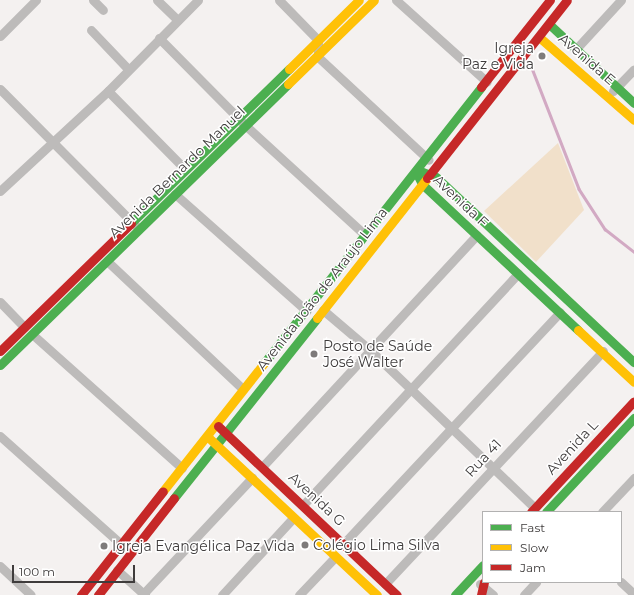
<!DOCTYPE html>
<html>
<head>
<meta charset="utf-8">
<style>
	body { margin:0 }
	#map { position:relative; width:634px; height:595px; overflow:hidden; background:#f4f1f0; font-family:Montserrat,sans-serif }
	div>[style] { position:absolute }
	.green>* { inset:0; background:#f1e0ca }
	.stream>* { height:2.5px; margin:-1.25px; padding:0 1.25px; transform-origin:1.25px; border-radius:1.25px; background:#d2a9c3 }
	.street>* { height:9px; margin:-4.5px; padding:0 4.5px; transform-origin:4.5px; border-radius:4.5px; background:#bdbbba }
	.fast>* { height:9px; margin:-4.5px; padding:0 4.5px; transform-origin:4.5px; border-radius:4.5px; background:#4caf50 }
	.slow>* { height:9px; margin:-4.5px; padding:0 4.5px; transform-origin:4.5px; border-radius:4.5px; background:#ffc107 }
	.jam>* { height:9px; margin:-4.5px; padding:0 4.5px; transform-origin:4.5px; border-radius:4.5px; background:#c62828 }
	.dots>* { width:11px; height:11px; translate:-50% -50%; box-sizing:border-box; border:2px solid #fff; border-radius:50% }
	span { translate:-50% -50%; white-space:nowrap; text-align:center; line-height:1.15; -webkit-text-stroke:3px #fff; paint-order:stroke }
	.poi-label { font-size:14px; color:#3f3c3c }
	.right { translate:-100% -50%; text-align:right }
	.left { translate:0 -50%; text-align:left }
	.street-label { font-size:14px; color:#3f3c3c }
	.legend { position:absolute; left:482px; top:511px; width:140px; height:72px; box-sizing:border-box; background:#fff; border:1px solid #b2b1b1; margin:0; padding:5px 7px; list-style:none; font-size:12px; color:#3f3c3c }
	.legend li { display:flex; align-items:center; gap:8px; height:20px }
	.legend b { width:20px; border:1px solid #b2b1b1 }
	.scale { position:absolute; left:12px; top:565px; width:123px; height:18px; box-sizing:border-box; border:2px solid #3f3c3c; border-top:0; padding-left:5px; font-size:12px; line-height:14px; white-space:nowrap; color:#3f3c3c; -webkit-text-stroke:3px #fff; paint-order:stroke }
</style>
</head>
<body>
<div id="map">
	<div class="green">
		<i style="clip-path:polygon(558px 143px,584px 210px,536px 262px,484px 211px)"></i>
	</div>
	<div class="stream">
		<i style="left:530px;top:63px;width:135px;rotate:68.7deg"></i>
		<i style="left:579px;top:189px;width:48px;rotate:57deg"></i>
		<i style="left:605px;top:229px;width:37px;rotate:38deg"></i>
	</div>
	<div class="street">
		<i style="left:93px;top:0;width:14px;rotate:45deg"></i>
		<i style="left:157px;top:0;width:29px;rotate:44deg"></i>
		<i style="left:279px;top:0;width:56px;rotate:45.7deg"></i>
		<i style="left:318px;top:40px;width:17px;rotate:90deg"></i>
		<i style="left:318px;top:57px;width:151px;rotate:42.9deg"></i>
		<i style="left:396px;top:0;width:122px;rotate:42deg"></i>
		<i style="left:91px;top:30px;width:54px;rotate:46.5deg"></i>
		<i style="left:0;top:36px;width:51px;rotate:-45deg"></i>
		<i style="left:159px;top:38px;width:122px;rotate:45.3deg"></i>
		<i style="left:245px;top:125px;width:163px;rotate:42.5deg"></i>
		<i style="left:575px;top:50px;width:68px;rotate:-47.4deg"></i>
		<i style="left:0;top:89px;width:192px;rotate:45.2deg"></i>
		<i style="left:108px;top:91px;width:110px;rotate:45.4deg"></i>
		<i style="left:613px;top:91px;width:30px;rotate:-46deg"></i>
		<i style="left:0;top:191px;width:147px;rotate:-42.8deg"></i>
		<i style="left:108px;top:91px;width:128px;rotate:-45.3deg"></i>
		<i style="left:175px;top:194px;width:176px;rotate:41.6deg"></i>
		<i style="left:107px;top:261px;width:187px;rotate:43.3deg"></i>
		<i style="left:0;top:302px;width:35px;rotate:46deg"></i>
		<i style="left:323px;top:310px;width:62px;rotate:40.4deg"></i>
		<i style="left:370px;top:350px;width:228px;rotate:43.8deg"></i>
		<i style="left:32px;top:334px;width:201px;rotate:41.8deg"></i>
		<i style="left:0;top:436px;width:162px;rotate:41.8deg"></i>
		<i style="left:262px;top:467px;width:316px;rotate:-47.2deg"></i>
		<i style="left:303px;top:505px;width:316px;rotate:-47.1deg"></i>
		<i style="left:602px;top:512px;width:47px;rotate:-46.7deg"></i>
		<i style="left:344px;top:543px;width:316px;rotate:-46.9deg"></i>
		<i style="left:0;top:566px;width:42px;rotate:43.1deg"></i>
		<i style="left:117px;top:570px;width:38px;rotate:42deg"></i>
		<i style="left:621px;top:582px;width:18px;rotate:43deg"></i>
		<i style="left:385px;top:584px;width:319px;rotate:-46.9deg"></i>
		<i style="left:480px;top:584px;width:17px;rotate:40deg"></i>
		<i style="left:142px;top:595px;width:161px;rotate:-46.8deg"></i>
		<i style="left:222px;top:595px;width:105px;rotate:-47.3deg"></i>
		<i style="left:299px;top:595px;width:52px;rotate:-46.5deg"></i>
		<i style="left:524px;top:595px;width:18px;rotate:-47deg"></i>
	</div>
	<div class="fast">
		<i style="left:549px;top:24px;width:116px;rotate:42.9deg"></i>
		<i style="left:420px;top:171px;width:17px;rotate:21deg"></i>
		<i style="left:436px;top:177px;width:271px;rotate:43.1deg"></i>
		<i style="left:417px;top:174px;width:11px;rotate:63deg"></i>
		<i style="left:422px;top:184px;width:214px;rotate:43.1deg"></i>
		<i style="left:131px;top:223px;width:221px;rotate:-44.3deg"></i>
		<i style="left:264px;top:363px;width:351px;rotate:-51.8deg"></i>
		<i style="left:0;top:365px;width:402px;rotate:-44.3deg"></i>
		<i style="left:174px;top:498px;width:230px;rotate:-51.5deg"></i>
		<i style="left:546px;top:512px;width:129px;rotate:-46.9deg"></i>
		<i style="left:455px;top:595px;width:41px;rotate:-47deg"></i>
	</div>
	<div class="slow">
		<i style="left:539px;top:37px;width:126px;rotate:41.1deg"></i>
		<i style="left:289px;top:69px;width:98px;rotate:-44.6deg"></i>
		<i style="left:288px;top:84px;width:120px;rotate:-44.3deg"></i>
		<i style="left:317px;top:318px;width:178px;rotate:-51.8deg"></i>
		<i style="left:578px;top:330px;width:76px;rotate:42.9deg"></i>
		<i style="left:209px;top:438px;width:230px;rotate:43.1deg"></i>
		<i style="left:163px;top:491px;width:163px;rotate:-51.7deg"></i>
	</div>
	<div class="jam">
		<i style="left:481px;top:87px;width:111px;rotate:-51.6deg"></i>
		<i style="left:427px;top:178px;width:226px;rotate:-51.8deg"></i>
		<i style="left:0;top:351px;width:183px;rotate:-44.3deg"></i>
		<i style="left:218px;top:426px;width:246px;rotate:43.4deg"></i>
		<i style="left:531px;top:512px;width:151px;rotate:-47.1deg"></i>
		<i style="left:81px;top:595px;width:132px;rotate:-51.7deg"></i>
		<i style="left:98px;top:595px;width:123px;rotate:-51.9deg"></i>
		<i style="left:481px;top:595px;width:13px;rotate:-77deg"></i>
	</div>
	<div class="dots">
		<i style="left:542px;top:56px;background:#7e7b7b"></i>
		<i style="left:314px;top:354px;background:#7e7b7b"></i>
		<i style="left:305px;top:545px;background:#7e7b7b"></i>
		<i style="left:104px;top:546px;background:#7e7b7b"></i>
	</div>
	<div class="poi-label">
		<span class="right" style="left:534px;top:56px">Igreja<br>Paz e Vida</span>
		<span class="left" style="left:323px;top:354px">Posto de Saúde<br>José Walter</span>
		<span class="left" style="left:313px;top:545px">Colégio Lima Silva</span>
		<span class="left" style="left:112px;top:546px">Igreja Evangélica Paz Vida</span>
	</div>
	<div class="street-label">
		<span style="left:587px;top:59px;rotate:41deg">Avenida E</span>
		<span style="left:177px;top:172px;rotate:-44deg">Avenida Bernardo Manuel</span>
		<span style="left:461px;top:201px;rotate:43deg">Avenida F</span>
		<span style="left:322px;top:289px;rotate:-52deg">Avenida João de Araújo Lima</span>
		<span style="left:572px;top:447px;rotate:-47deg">Avenida L</span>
		<span style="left:483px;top:458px;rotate:-47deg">Rua 41</span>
		<span style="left:317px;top:499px;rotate:43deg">Avenida G</span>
	</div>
	<ul class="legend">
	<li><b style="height:5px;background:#4caf50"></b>Fast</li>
	<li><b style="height:5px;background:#ffc107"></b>Slow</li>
	<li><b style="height:5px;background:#c62828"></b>Jam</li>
	</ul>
	<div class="scale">100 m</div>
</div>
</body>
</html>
